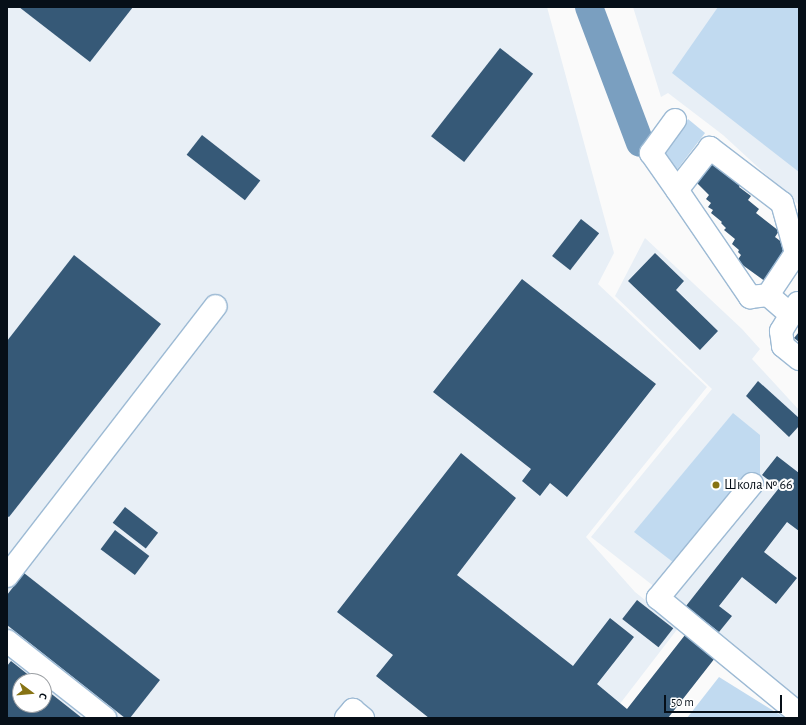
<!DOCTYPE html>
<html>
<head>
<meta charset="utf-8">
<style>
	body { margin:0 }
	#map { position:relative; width:806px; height:725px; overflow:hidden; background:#fafafa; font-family:"Alegreya Sans",sans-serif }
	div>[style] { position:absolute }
	.built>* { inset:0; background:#e8eff6 }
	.green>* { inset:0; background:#c1daf0 }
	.river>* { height:28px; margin:-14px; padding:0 14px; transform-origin:14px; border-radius:14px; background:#7a9fc0 }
	.building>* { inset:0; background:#365977; transform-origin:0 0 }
	.roads { filter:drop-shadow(1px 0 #9dbad4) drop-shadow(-1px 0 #9dbad4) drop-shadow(0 1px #9dbad4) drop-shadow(0 -1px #9dbad4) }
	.minor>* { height:22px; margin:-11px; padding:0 11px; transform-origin:11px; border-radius:11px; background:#fff }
	.dots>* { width:11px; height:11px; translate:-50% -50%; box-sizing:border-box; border:2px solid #fff; border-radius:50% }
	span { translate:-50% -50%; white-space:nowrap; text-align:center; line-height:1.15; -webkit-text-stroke:4px #fff; paint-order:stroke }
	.poi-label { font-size:14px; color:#060f18 }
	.left { translate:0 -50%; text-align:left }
	.frame { position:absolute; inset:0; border:8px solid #060f18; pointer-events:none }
	.north { position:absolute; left:12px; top:673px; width:40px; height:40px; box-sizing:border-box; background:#fff; border:1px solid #9b9fa3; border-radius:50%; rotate:106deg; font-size:11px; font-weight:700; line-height:16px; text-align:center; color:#060f18 }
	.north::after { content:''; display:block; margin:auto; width:14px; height:18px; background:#877314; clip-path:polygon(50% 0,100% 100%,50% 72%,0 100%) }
	.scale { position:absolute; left:664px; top:695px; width:118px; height:18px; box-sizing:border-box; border:2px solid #060f18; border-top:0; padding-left:5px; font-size:12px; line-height:14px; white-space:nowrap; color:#060f18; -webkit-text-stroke:3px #fff; paint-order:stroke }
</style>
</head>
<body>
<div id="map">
	<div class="built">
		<i style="clip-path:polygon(evenodd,7px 7px,547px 7px,614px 253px,598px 284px,707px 387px,586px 537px,635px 592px,679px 627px,609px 718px,7px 718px,7px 7px,20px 681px,44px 681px,44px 705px,20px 705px,20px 681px)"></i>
		<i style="clip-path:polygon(633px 7px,799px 7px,799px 205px,723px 135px,668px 93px,661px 97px)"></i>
		<i style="clip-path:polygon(645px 238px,742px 329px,760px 349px,752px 359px,799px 410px,799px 700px,591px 537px,712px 389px,615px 296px)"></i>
	</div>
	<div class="green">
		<i style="clip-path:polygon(718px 7px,799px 7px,799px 172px,672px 73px)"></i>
		<i style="clip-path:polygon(688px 119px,705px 133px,676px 171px,666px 157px,665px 152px)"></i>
		<i style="clip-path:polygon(733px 413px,760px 435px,760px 487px,691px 576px,634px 532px)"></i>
		<i style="clip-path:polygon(719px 677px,785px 718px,687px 718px)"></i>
	</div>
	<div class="river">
		<i style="left:589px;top:7px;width:145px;rotate:69.4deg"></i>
	</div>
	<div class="building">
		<i style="clip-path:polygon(19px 7px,133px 7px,90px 62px)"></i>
		<i style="left:500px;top:48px;width:42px;height:112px;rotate:38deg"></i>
		<i style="left:202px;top:135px;width:74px;height:25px;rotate:38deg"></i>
		<i style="clip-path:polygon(711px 159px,742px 182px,739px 187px,751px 196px,748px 200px,759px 209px,756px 213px,779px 231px,775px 237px,791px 249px,766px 282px,737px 261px,741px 255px,738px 252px,739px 250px,732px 244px,735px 239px,724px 230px,726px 228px,721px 223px,722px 222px,711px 213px,713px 210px,708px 207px,711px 203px,706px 199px,709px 195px,695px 181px)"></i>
		<i style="left:581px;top:219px;width:23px;height:47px;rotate:38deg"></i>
		<i style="clip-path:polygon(655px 253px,684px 281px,676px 290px,718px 331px,700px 350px,628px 281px)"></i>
		<i style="clip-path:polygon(74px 255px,161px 324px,9px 517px,7px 516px,7px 341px)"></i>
		<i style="clip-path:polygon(522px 279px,656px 384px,567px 497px,550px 483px,540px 496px,522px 481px,531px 469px,433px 392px)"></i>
		<i style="clip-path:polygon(799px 332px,799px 342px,794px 338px)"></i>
		<i style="clip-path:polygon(758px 381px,799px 418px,799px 426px,789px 437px,746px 396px)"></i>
		<i style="clip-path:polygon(461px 453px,516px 498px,457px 575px,573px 666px,610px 618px,634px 637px,597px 684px,627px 709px,685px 635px,715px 658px,668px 718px,429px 718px,376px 676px,393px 655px,337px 612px)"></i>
		<i style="clip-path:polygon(777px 456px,799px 473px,799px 531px,787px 522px,764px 552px,797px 578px,776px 604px,742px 577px,719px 606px,732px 616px,719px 632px,686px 606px,779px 488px,762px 475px)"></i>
		<i style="left:125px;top:507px;width:42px;height:20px;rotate:38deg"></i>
		<i style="left:115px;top:530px;width:43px;height:24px;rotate:37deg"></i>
		<i style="clip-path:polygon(24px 573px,160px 680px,130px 718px,125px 718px,7px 625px,7px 595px)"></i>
		<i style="left:637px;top:600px;width:46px;height:24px;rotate:38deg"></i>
		<i style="clip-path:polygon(11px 661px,36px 681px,20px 681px,20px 705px,44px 705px,44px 688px,82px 718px,7px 718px,7px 666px)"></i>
	</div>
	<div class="roads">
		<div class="minor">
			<i style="left:675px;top:120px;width:41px;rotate:126deg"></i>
			<i style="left:651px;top:153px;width:45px;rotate:54.9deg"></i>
			<i style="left:768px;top:295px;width:50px;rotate:-56.3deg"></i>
			<i style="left:796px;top:253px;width:52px;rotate:-105.6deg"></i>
			<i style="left:782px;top:203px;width:91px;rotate:-142.6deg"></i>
			<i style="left:710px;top:148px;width:53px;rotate:128.2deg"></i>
			<i style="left:677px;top:190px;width:130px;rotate:55.7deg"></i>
			<i style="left:750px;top:297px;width:18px;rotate:-6deg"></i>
			<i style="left:768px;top:295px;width:29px;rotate:41deg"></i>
			<i style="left:798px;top:303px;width:33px;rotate:121deg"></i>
			<i style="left:781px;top:331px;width:15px;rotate:82deg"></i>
			<i style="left:783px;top:346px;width:21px;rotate:39deg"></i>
			<i style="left:752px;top:484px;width:148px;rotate:129.5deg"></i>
			<i style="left:658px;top:598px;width:183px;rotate:39.4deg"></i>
			<i style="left:7px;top:576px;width:341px;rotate:-52.3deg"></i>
			<i style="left:7px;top:641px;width:125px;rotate:38.2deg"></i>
			<i style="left:346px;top:718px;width:11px;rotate:-49deg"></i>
			<i style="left:353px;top:710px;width:13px;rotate:39deg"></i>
		</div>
	</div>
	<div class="dots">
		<i style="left:716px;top:485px;background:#877314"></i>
	</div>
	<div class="poi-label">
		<span class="left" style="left:724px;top:485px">Школа № 66</span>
	</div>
	<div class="frame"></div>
	<div class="north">С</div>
	<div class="scale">50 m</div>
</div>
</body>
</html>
